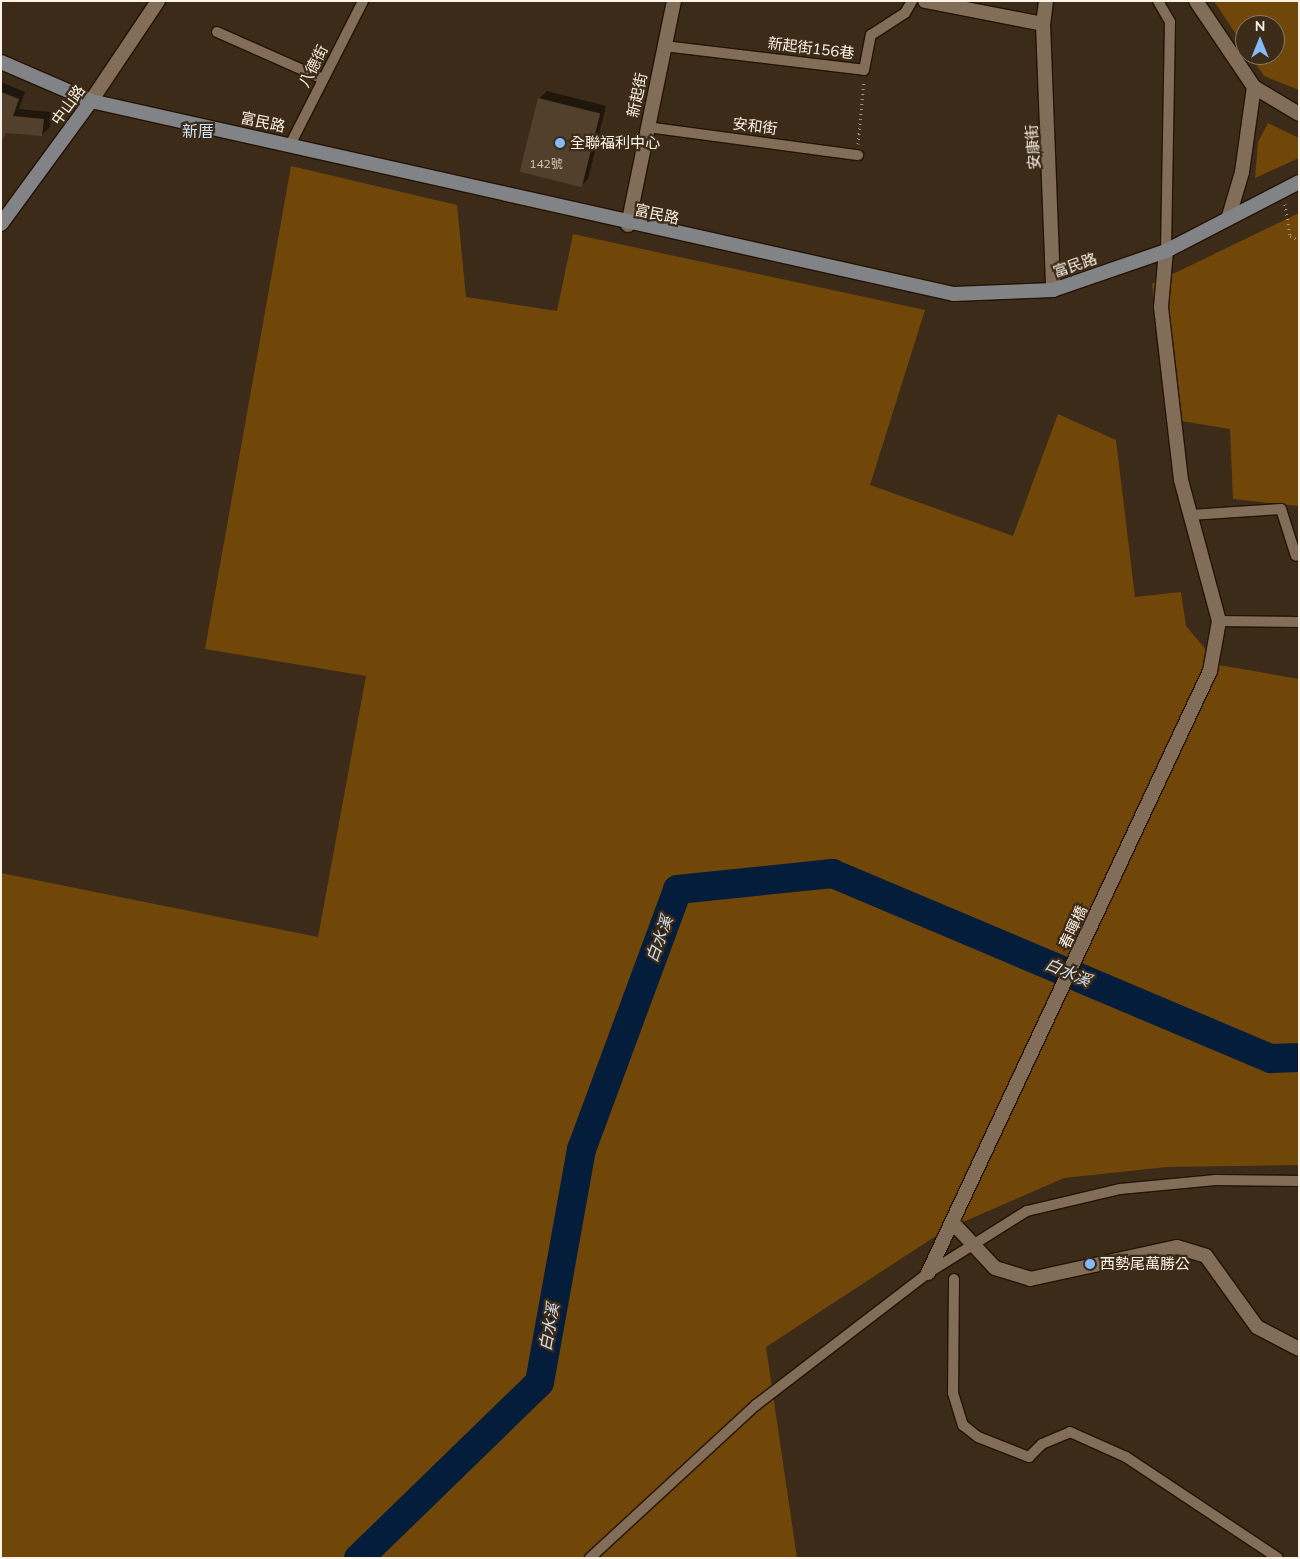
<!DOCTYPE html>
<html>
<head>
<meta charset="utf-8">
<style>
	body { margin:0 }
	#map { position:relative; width:1300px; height:1559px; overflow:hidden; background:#3c2b18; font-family:Mulish,"Noto Sans TC",sans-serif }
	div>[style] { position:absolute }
	.green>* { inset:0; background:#714609 }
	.shadow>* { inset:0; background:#0007 }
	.river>* { height:29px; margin:-14.5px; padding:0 14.5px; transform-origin:14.5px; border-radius:14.5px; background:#041d3a }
	.building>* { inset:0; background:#52402c; transform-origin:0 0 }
	.path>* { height:3px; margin-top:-1.5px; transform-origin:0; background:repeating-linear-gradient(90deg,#a39586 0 1px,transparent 0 5px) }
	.roads { filter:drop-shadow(1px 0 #231302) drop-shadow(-1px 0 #231302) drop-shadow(0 1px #231302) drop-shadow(0 -1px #231302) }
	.service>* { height:10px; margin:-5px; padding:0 5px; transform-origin:5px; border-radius:5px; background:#816d58 }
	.minor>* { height:14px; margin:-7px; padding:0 7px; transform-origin:7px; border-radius:7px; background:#816d58 }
	.tertiary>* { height:14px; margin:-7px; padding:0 7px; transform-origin:7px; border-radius:7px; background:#816d58 }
	.secondary>* { height:14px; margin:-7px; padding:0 7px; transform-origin:7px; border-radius:7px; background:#828387 }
	.dots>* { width:14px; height:14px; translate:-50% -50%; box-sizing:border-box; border:2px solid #3c2b18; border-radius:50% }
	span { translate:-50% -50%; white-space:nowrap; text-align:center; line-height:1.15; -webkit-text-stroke:4.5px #3c2b18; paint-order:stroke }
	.number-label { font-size:12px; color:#d2c6b8 }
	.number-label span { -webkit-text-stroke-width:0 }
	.street-label { font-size:15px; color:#fdf2e6 }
	.poi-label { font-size:15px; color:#fdf2e6 }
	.left { translate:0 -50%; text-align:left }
	.neighbourhood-label { font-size:16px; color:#cde1f9 }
	.water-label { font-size:16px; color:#d3e0f1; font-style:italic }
	.frame { position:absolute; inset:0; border:2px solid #fdf2e6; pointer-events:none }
	.north { position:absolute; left:1235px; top:15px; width:50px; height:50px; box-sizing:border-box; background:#3c2b18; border:1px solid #897b6a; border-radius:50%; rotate:0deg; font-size:14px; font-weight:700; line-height:20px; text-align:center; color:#fdf2e6 }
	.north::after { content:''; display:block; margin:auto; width:18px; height:22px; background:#86bbfb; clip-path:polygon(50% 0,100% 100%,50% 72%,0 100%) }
</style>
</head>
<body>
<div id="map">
	<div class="green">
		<i style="clip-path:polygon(1214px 1px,1299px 1px,1299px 90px,1264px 76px,1250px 55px,1275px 55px,1275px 25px,1245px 25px,1245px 48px)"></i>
		<i style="clip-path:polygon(1268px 123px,1299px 138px,1299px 158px,1255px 178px,1258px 142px)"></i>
		<i style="clip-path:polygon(291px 166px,457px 205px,466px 297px,557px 311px,573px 234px,925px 310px,870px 485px,1013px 536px,1058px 414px,1116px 440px,1135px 597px,1181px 592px,1186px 626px,1219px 665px,1299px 679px,1299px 1165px,1167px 1167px,1064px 1178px,945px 1230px,766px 1347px,797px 1558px,1px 1558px,1px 873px,318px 937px,366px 676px,205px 649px)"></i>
		<i style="clip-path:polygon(1299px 213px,1299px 506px,1233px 499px,1230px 429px,1169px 419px,1152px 284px)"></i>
	</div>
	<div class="shadow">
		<i style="clip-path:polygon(1px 82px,25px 92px,19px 109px,51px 112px,50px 127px,42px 135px,1px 130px)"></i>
		<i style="clip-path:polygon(547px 91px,606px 106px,588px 179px,581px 186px,539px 99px)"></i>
	</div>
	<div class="river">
		<i style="left:358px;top:1558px;width:252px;rotate:-44.2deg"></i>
		<i style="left:539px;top:1382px;width:237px;rotate:-79.8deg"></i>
		<i style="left:581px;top:1149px;width:277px;rotate:-69.7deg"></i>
		<i style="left:677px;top:889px;width:156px;rotate:-5.9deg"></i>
		<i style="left:832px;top:873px;width:476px;rotate:22.9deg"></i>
		<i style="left:1271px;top:1058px;width:28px;rotate:-2deg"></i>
	</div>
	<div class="building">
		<i style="clip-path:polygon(1px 92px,19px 99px,13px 116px,44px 119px,42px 136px,6px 133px,1px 143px)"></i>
		<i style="left:538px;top:98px;width:64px;height:76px;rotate:14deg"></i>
	</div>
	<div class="path">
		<i style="left:858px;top:144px;width:64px;rotate:-84.6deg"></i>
		<i style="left:1285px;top:204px;width:32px;rotate:81deg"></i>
		<i style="left:1290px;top:236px;width:10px;rotate:24deg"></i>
	</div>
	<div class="roads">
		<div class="service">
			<i style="left:1158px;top:1px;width:24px;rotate:60deg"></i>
			<i style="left:1170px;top:22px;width:229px;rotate:91deg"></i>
			<i style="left:217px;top:32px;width:116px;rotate:23.9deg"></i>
			<i style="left:664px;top:46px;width:201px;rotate:6.8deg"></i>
			<i style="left:864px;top:70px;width:36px;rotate:-79deg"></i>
			<i style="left:871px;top:35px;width:40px;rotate:-32.9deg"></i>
			<i style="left:905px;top:13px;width:14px;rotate:-60deg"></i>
			<i style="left:647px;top:127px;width:213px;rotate:7.6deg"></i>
			<i style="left:290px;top:145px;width:161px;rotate:-63.1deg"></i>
			<i style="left:1190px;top:515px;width:91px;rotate:-3.8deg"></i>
			<i style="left:1281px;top:509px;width:49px;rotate:72.3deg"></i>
			<i style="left:1219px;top:621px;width:80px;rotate:0.7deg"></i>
			<i style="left:954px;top:1279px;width:114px;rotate:90.5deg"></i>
			<i style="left:953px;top:1393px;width:34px;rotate:73deg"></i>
			<i style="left:963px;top:1425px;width:19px;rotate:39deg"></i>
			<i style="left:978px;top:1437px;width:55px;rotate:21.4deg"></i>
			<i style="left:1029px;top:1457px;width:18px;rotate:-45deg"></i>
			<i style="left:1042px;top:1444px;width:30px;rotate:-23deg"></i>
			<i style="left:1070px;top:1432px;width:61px;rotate:24.1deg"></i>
			<i style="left:1126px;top:1457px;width:182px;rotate:33.6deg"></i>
			<i style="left:590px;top:1558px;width:226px;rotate:-42.7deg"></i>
			<i style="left:756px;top:1405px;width:217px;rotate:-37.5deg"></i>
			<i style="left:928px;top:1273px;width:117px;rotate:-32.1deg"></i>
			<i style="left:1027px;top:1211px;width:96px;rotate:-13.3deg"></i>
			<i style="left:1120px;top:1189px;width:96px;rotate:-5.4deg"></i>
			<i style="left:1216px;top:1180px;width:83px;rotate:0.7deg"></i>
		</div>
		<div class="minor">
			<i style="left:925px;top:1px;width:120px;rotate:11deg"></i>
			<i style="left:1046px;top:1px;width:23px;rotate:97deg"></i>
			<i style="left:1043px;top:24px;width:266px;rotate:87.8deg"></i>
			<i style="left:1196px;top:1px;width:104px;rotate:56deg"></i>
			<i style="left:1254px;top:87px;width:52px;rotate:31deg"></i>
			<i style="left:1229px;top:216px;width:46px;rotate:-73.5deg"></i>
			<i style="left:1242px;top:172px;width:86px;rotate:-82deg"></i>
			<i style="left:628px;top:225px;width:229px;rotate:-78.4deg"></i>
		</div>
		<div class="tertiary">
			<i style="left:91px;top:101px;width:120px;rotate:-56.2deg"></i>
			<i style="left:954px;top:1224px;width:60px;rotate:47deg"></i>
			<i style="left:995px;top:1268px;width:37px;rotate:17deg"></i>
			<i style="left:1030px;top:1279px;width:150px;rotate:-12.3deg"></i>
			<i style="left:1177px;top:1247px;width:30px;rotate:17deg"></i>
			<i style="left:1206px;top:1256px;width:87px;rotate:54.3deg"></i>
			<i style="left:1257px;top:1327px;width:47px;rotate:27.6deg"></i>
			<i style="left:928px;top:1273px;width:665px;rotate:-64.9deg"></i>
			<i style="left:1210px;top:671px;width:51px;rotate:-79.8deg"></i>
			<i style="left:1219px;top:621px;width:146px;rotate:-105.1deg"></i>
			<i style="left:1181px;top:480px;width:174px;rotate:-96.6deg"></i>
			<i style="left:1161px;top:307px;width:56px;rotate:-84.9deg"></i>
		</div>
		<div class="secondary">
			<i style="left:1px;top:62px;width:98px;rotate:23.4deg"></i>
			<i style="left:91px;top:101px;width:884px;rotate:12.61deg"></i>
			<i style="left:954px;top:294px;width:99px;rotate:-2.3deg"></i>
			<i style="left:1053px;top:290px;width:120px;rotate:-19deg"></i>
			<i style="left:1166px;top:251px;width:150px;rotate:-27.4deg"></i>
			<i style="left:1px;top:224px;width:152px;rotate:-53.8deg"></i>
		</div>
	</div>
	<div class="dots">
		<i style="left:560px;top:143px;background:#86bbfb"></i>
		<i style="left:1090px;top:1264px;background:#86bbfb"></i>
	</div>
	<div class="number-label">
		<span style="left:546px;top:164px">142號</span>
	</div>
	<div class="street-label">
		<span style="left:811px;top:48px;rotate:7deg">新起街156巷</span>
		<span style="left:313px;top:66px;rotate:-63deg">八德街</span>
		<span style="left:637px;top:95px;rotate:-78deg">新起街</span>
		<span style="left:68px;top:105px;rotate:-54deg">中山路</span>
		<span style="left:263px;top:122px;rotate:12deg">富民路</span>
		<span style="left:755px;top:126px;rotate:7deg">安和街</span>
		<span style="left:1033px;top:147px;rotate:-94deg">安康街</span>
		<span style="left:657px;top:214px;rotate:12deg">富民路</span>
		<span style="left:1075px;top:265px;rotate:-19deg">富民路</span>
		<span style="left:1073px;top:927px;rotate:-65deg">春暉橋</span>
	</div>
	<div class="poi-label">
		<span class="left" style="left:570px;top:143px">全聯福利中心</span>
		<span class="left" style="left:1100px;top:1264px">西勢尾萬勝公</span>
	</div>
	<div class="neighbourhood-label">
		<span style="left:198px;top:131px">新厝</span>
	</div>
	<div class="water-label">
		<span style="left:659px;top:939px;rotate:-70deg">白水溪</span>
		<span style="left:1068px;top:972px;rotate:23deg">白水溪</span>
		<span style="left:549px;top:1327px;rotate:-80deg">白水溪</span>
	</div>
	<div class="frame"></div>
	<div class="north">N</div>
</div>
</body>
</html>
